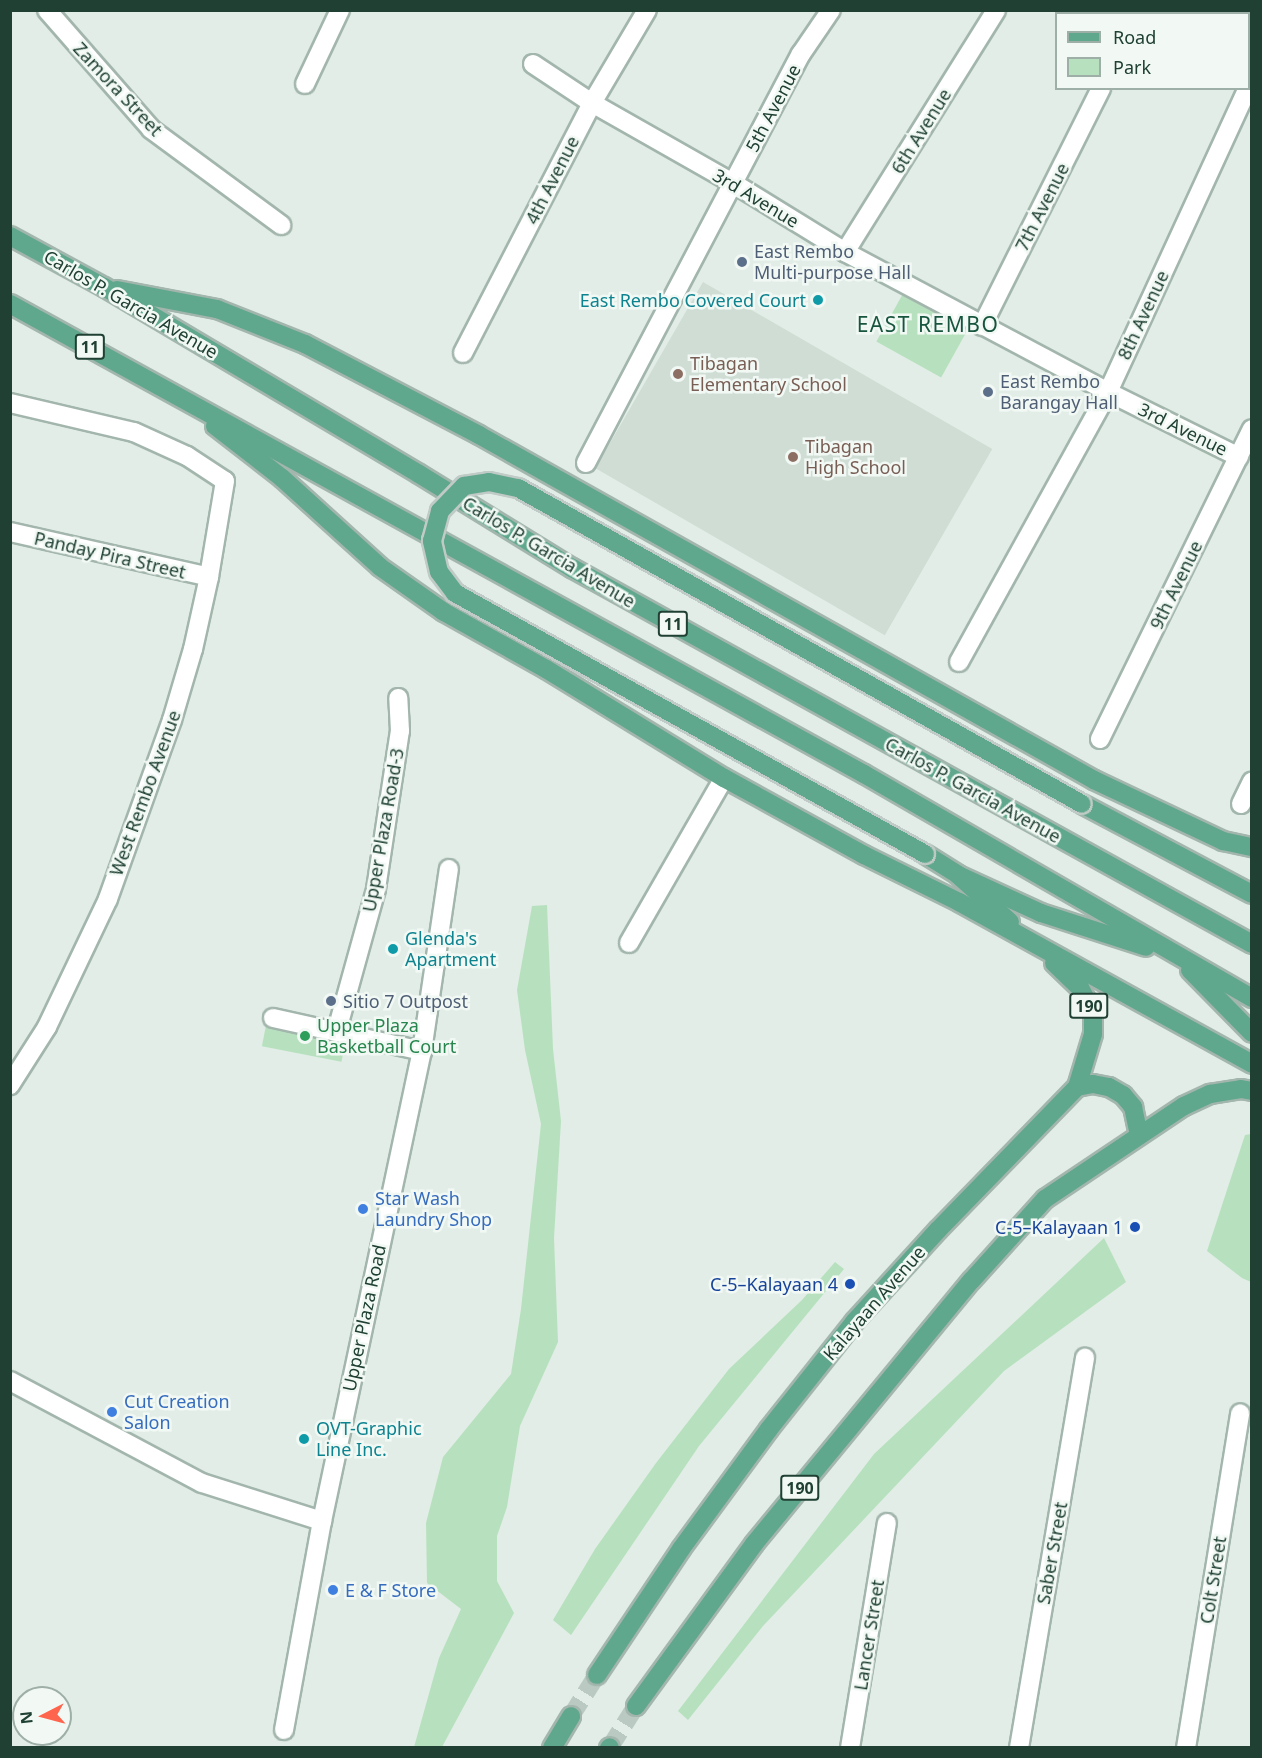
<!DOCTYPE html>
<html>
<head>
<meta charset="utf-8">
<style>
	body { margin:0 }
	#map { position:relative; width:1262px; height:1758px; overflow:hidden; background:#e1ede6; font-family:"Noto Sans",sans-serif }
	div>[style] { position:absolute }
	.built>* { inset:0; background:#cfddd5; transform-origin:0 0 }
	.green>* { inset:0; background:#b7e1be; transform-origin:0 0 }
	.major-tunnel>* { height:18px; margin-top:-9px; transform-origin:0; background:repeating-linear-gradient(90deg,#bacac2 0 18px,transparent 0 27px) }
	.roads { filter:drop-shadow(2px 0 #a3b6ad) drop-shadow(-2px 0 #a3b6ad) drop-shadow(0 2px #a3b6ad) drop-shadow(0 -2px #a3b6ad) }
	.minor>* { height:18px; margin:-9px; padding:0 9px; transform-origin:9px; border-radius:9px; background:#fff }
	.major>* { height:18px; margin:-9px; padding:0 9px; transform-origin:9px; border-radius:9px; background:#60a88d }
	.bridges { filter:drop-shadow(2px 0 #c0cac6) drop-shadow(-2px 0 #c0cac6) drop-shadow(0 2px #c0cac6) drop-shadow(0 -2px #c0cac6) }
	.major-bridge>* { height:18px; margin:-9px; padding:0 9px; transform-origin:9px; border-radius:9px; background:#60a88d }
	.dots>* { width:16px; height:16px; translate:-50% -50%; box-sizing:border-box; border:3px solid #f2f9f5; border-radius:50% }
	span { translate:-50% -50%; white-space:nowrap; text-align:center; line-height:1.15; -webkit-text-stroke:5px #f2f9f5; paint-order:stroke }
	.shield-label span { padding:2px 4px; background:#f2f9f5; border:2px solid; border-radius:4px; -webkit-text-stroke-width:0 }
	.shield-label { font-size:16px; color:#1f4033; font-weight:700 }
	.street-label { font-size:18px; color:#1f4033 }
	.service-label { font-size:18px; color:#4e5e75 }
	.left { translate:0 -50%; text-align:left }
	.culture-label { font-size:18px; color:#0d838f }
	.right { translate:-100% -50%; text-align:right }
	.education-label { font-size:18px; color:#785e54 }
	.leisure-label { font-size:18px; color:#27864d }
	.shop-label { font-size:18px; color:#366cbe }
	.transit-label { font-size:18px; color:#164399 }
	.quarter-label { font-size:21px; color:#18553f; letter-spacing:1.5px }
	.frame { position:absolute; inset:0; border:12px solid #1f4033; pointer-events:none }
	.legend { position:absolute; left:1055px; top:12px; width:195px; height:78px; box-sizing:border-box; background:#f2f9f5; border:2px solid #9eafa7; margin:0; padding:8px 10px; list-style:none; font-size:18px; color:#1f4033 }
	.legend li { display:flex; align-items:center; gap:12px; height:30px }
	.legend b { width:30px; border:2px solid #9eafa7 }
	.north { position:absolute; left:12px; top:1686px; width:60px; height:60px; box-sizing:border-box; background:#f2f9f5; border:2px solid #9eafa7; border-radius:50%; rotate:264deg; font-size:16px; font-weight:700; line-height:24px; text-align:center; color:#1f4033 }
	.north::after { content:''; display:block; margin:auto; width:21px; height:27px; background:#ff644d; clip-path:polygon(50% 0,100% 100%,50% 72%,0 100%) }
</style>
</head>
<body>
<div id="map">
	<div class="built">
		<i style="left:703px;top:282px;width:334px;height:215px;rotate:30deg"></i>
	</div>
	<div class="green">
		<i style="left:905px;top:290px;width:74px;height:59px;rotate:29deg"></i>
		<i style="clip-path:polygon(547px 905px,553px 1049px,561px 1121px,554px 1238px,558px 1342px,520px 1426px,507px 1507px,497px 1536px,497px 1581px,514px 1613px,442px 1747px,414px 1747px,439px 1658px,461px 1609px,427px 1583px,426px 1523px,443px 1457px,511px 1374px,521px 1309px,541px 1124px,525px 1050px,517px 990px,532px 906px)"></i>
		<i style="left:269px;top:1010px;width:81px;height:37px;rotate:11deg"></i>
		<i style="clip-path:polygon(1251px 1134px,1252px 1134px,1251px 1282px,1242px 1278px,1207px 1251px,1245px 1135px)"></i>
		<i style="clip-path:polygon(1104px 1238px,1126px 1282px,1004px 1371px,763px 1626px,688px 1720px,678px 1711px,874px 1454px)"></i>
		<i style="clip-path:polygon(835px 1262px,844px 1269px,699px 1446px,571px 1635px,553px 1620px,595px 1549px,656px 1463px,729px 1369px,802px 1300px)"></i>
	</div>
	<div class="major-tunnel">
		<i style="left:571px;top:1716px;width:49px;rotate:-57.6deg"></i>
		<i style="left:610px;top:1747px;width:49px;rotate:-57.6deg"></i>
	</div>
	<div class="roads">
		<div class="minor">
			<i style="left:47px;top:10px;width:158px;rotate:48.8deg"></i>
			<i style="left:151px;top:129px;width:162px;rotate:36.4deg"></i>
			<i style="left:1139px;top:14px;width:4px;rotate:-76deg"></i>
			<i style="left:533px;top:64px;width:71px;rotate:33.5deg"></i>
			<i style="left:592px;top:103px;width:162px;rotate:29.6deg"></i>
			<i style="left:733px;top:183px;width:132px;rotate:31.6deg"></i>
			<i style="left:845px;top:252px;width:298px;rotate:28deg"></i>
			<i style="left:1108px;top:392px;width:146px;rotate:26.4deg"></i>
			<i style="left:305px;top:84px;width:82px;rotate:-64.7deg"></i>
			<i style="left:845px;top:252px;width:285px;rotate:-58deg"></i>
			<i style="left:982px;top:326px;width:266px;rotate:-63.4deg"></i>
			<i style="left:463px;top:353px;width:281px;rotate:-62.7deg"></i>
			<i style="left:592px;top:103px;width:108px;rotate:-59.4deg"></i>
			<i style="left:10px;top:403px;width:127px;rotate:13.2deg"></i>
			<i style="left:134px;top:432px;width:58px;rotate:24.4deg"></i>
			<i style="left:187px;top:456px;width:45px;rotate:33.3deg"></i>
			<i style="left:225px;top:481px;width:97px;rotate:99.5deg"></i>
			<i style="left:209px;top:577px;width:74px;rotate:102.5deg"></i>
			<i style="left:193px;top:649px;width:74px;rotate:106.5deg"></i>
			<i style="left:172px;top:720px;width:190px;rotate:109.7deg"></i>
			<i style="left:108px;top:899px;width:142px;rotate:115.5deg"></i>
			<i style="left:47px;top:1027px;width:69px;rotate:122.5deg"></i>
			<i style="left:586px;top:463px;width:462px;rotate:-62.3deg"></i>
			<i style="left:801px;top:54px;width:53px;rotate:-55.7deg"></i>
			<i style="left:10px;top:532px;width:204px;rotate:12.7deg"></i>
			<i style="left:959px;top:662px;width:308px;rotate:-61.1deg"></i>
			<i style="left:1108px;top:392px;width:335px;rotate:-65.3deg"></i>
			<i style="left:1100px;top:739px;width:345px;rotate:-63.9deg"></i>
			<i style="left:1241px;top:804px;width:25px;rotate:-64deg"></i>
			<i style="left:629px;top:943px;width:190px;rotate:-60.1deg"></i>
			<i style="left:273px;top:1018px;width:153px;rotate:12.5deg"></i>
			<i style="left:337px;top:1030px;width:146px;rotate:-74.5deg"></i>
			<i style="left:376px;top:889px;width:160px;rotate:-81.4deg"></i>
			<i style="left:400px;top:731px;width:33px;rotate:-93deg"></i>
			<i style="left:10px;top:1381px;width:217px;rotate:28deg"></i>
			<i style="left:202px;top:1483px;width:126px;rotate:17.6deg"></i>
			<i style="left:284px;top:1730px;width:212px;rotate:-79.7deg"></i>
			<i style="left:322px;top:1521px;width:481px;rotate:-78deg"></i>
			<i style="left:422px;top:1051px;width:184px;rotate:-81.6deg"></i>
			<i style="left:850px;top:1748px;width:228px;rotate:-80.7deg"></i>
			<i style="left:1019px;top:1748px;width:396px;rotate:-80.4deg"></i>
			<i style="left:1186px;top:1748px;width:339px;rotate:-80.8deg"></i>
		</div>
		<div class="major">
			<i style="left:1201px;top:10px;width:7px;rotate:34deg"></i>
			<i style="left:1248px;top:33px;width:4px;rotate:14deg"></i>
			<i style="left:10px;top:236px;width:107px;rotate:28.5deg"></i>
			<i style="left:104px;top:287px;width:366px;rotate:30.7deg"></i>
			<i style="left:419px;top:474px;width:180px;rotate:31.6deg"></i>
			<i style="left:572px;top:568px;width:777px;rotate:28.94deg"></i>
			<i style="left:117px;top:290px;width:102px;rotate:10.8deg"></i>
			<i style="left:217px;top:309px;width:95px;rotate:21.7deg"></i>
			<i style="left:305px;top:344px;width:196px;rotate:27.6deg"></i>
			<i style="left:479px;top:435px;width:705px;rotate:29.29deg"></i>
			<i style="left:1094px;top:780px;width:143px;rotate:25.3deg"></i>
			<i style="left:1223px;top:841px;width:30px;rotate:12deg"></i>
			<i style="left:10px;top:304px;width:975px;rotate:28.83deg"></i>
			<i style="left:864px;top:774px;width:448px;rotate:30deg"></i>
			<i style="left:215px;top:426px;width:85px;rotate:37.8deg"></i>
			<i style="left:282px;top:478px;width:132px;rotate:42.2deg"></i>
			<i style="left:380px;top:567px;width:78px;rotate:35.1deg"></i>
			<i style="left:444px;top:612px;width:117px;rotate:29.2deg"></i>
			<i style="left:546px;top:669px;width:209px;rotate:31.5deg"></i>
			<i style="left:724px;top:778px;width:160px;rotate:28.8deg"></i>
			<i style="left:864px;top:855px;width:106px;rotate:26.3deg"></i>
			<i style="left:959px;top:902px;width:335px;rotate:28.9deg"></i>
			<i style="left:1082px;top:804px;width:192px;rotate:27.9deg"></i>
			<i style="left:925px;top:854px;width:39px;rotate:32deg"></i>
			<i style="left:958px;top:875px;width:91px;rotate:24.6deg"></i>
			<i style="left:1041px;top:913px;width:110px;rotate:17.9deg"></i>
			<i style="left:958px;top:875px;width:70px;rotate:42.1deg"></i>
			<i style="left:1190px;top:970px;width:88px;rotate:45.5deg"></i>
			<i style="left:1077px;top:1087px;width:16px;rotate:-11deg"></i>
			<i style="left:1093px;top:1084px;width:16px;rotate:11deg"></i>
			<i style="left:1109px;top:1087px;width:16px;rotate:30deg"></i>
			<i style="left:1123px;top:1095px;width:16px;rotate:50deg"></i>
			<i style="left:1133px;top:1107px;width:29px;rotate:78deg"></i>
			<i style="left:597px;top:1675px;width:151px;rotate:-56.3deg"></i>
			<i style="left:681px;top:1549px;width:149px;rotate:-53.7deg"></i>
			<i style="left:769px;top:1429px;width:137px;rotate:-51.5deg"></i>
			<i style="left:854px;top:1322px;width:125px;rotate:-47.6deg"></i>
			<i style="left:938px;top:1230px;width:199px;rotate:-45.8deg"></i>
			<i style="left:1077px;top:1087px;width:55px;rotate:-73.2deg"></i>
			<i style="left:1093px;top:1034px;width:21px;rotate:-90deg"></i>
			<i style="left:1093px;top:1013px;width:28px;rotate:-117deg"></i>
			<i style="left:1080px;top:988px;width:36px;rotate:-136deg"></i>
			<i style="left:636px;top:1706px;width:200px;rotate:-53.9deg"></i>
			<i style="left:754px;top:1544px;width:342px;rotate:-50.5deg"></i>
			<i style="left:972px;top:1280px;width:109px;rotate:-48deg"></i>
			<i style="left:1045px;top:1199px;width:167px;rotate:-33.8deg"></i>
			<i style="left:1184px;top:1106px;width:29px;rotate:-25deg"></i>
			<i style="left:1210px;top:1094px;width:31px;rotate:-9deg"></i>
			<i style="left:1241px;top:1089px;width:11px;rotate:10deg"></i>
			<i style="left:552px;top:1748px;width:37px;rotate:-59deg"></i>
			<i style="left:609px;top:1748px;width:1px;rotate:-45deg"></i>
		</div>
	</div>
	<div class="bridges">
		<div class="major-bridge">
			<i style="left:925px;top:854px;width:538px;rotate:-150.96deg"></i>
			<i style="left:455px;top:593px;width:26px;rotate:-127deg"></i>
			<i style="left:439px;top:572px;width:32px;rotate:-103deg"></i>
			<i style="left:432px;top:541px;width:31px;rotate:-75deg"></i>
			<i style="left:440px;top:511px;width:35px;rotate:-46deg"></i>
			<i style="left:464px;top:486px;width:25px;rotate:-9deg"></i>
			<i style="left:489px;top:482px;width:30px;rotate:12deg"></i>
			<i style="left:518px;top:488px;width:646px;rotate:29.26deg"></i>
		</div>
	</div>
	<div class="dots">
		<i style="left:742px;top:262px;background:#5c6f8a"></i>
		<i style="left:818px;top:300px;background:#0f9aa8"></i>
		<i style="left:678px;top:374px;background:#8d6e63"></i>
		<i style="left:988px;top:392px;background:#5c6f8a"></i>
		<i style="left:793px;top:457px;background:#8d6e63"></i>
		<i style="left:393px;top:949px;background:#0f9aa8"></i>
		<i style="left:331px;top:1001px;background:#5c6f8a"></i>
		<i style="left:305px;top:1036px;background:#2e9e5b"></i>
		<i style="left:363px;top:1209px;background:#3f7fe0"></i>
		<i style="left:1135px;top:1227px;background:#1a4fb4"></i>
		<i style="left:850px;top:1284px;background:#1a4fb4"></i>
		<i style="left:112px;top:1412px;background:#3f7fe0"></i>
		<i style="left:304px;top:1439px;background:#0f9aa8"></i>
		<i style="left:333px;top:1590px;background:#3f7fe0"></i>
	</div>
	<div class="shield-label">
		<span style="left:90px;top:347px">11</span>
		<span style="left:673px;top:624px">11</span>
		<span style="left:1089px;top:1006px">190</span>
		<span style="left:800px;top:1488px">190</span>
	</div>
	<div class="street-label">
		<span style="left:118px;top:89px;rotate:47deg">Zamora Street</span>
		<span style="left:773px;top:108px;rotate:-62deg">5th Avenue</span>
		<span style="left:921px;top:131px;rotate:-58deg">6th Avenue</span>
		<span style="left:552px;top:180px;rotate:-63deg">4th Avenue</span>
		<span style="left:756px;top:198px;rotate:31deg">3rd Avenue</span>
		<span style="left:1042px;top:207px;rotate:-63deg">7th Avenue</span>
		<span style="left:131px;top:304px;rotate:30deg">Carlos P. Garcia Avenue</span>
		<span style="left:1143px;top:315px;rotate:-65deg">8th Avenue</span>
		<span style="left:1183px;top:429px;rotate:26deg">3rd Avenue</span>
		<span style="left:549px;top:552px;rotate:31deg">Carlos P. Garcia Avenue</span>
		<span style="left:110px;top:555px;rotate:13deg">Panday Pira Street</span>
		<span style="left:1176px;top:585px;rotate:-64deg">9th Avenue</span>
		<span style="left:973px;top:790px;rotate:29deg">Carlos P. Garcia Avenue</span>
		<span style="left:145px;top:793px;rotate:-70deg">West Rembo Avenue</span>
		<span style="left:383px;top:830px;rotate:-80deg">Upper Plaza Road-3</span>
		<span style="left:874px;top:1303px;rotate:-49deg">Kalayaan Avenue</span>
		<span style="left:364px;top:1318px;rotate:-78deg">Upper Plaza Road</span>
		<span style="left:1052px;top:1553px;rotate:-80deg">Saber Street</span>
		<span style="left:1213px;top:1580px;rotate:-81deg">Colt Street</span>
		<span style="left:869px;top:1635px;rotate:-81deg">Lancer Street</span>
	</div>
	<div class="service-label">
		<span class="left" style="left:754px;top:262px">East Rembo<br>Multi-purpose Hall</span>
		<span class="left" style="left:1000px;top:392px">East Rembo<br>Barangay Hall</span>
		<span class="left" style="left:343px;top:1001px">Sitio 7 Outpost</span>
	</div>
	<div class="culture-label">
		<span class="right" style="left:806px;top:300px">East Rembo Covered Court</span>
		<span class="left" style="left:405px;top:949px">Glenda's<br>Apartment</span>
		<span class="left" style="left:316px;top:1439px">OVT-Graphic<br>Line Inc.</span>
	</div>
	<div class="education-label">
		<span class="left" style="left:690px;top:374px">Tibagan<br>Elementary School</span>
		<span class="left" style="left:805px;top:457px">Tibagan<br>High School</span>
	</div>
	<div class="leisure-label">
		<span class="left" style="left:317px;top:1036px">Upper Plaza<br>Basketball Court</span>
	</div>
	<div class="shop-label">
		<span class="left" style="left:375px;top:1209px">Star Wash<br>Laundry Shop</span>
		<span class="left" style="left:124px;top:1412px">Cut Creation<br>Salon</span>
		<span class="left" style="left:345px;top:1590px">E &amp; F Store</span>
	</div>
	<div class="transit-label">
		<span class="right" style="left:1123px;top:1227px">C-5–Kalayaan 1</span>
		<span class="right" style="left:838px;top:1284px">C-5–Kalayaan 4</span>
	</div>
	<div class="quarter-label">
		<span style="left:928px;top:324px">EAST REMBO</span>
	</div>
	<div class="frame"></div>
	<ul class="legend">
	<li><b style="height:8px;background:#60a88d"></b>Road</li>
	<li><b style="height:16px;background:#b7e1be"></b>Park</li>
	</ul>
	<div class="north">N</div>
</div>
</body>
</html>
